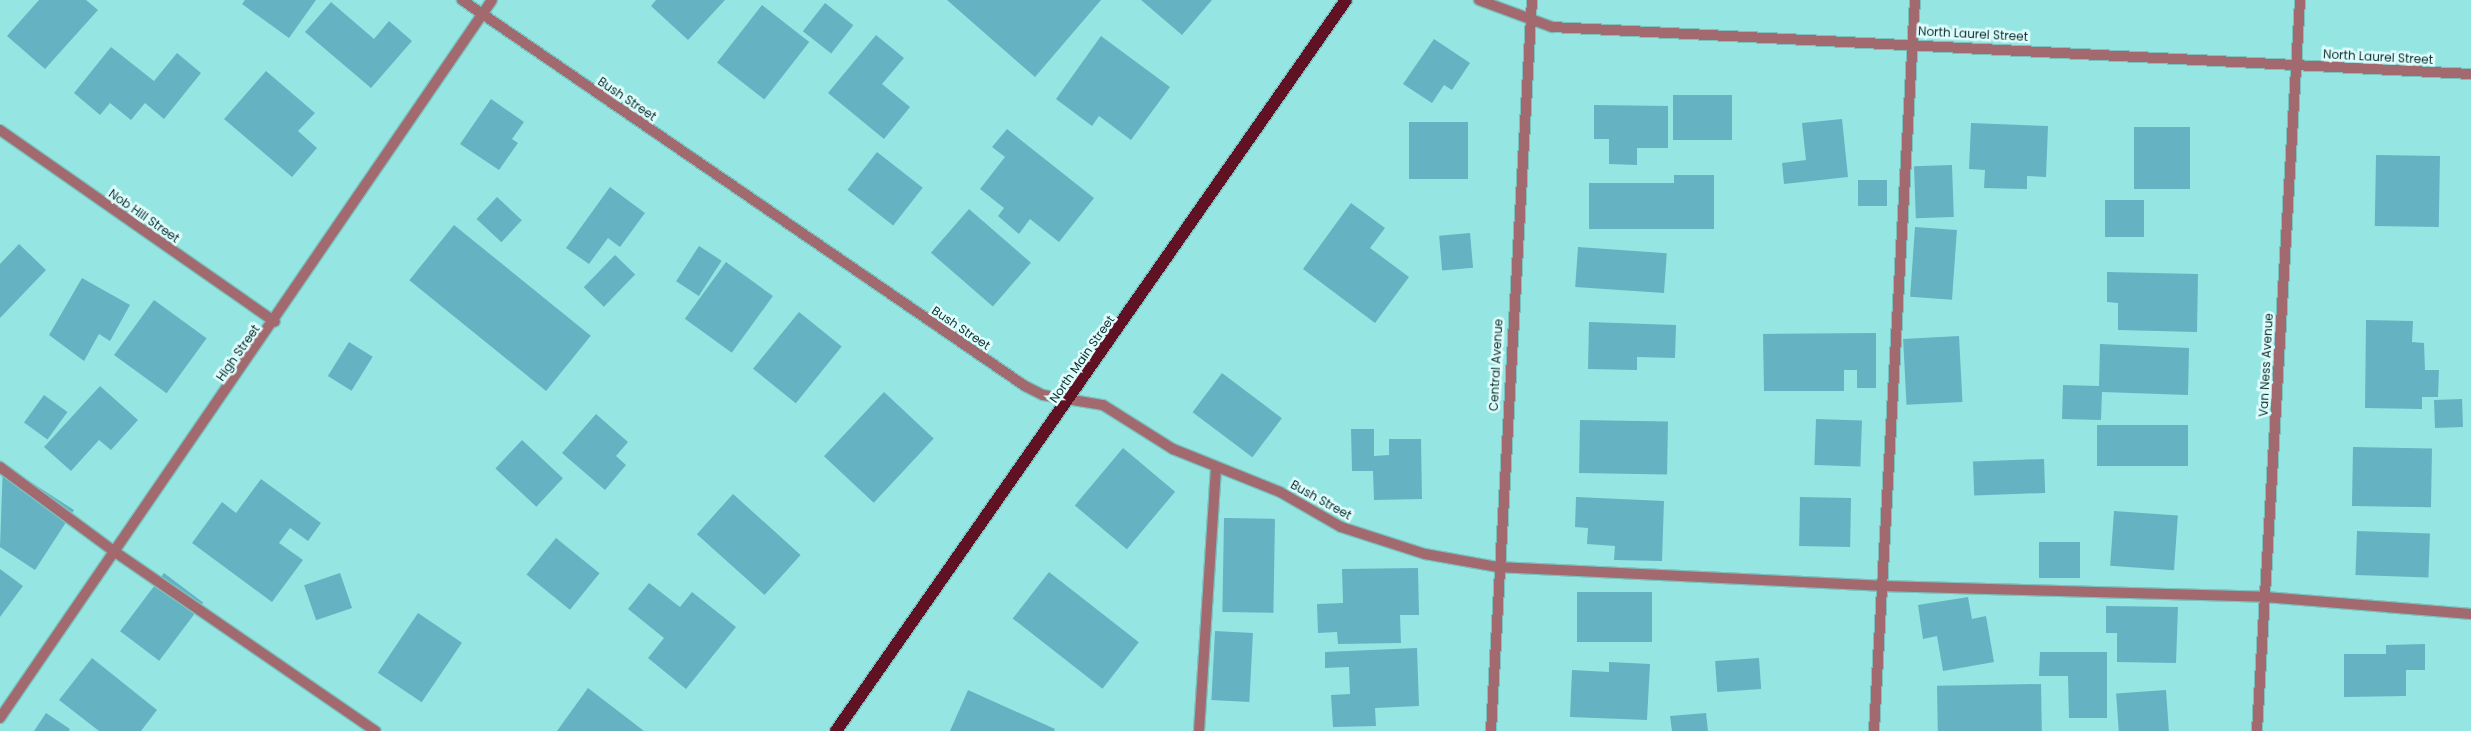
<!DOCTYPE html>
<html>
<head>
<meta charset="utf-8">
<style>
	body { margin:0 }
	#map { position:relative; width:2471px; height:731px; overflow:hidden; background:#95e6e3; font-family:Poppins,sans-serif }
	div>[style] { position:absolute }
	.building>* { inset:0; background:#65b2c2; transform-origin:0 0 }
	.roads { filter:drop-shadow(1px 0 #7ac2bf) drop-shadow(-1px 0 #7ac2bf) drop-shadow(0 1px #7ac2bf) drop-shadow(0 -1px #7ac2bf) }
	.service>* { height:10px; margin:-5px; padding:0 5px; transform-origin:5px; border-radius:5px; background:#a2696f }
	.minor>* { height:10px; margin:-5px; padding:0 5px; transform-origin:5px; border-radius:5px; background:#a2696f }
	.primary>* { height:12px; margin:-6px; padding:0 6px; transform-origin:6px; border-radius:6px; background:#601124 }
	span { translate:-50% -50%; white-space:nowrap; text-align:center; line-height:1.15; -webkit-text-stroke:5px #dffdfc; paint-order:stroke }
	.street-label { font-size:12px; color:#0d302f }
</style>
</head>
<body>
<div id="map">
	<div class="building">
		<i style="clip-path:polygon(39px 0,86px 0,98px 10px,45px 69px,7px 36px)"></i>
		<i style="clip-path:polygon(245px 0,316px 0,289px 38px,242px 4px)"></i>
		<i style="clip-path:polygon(656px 0,725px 0,688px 40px,651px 6px)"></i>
		<i style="clip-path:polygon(947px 0,1101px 0,1035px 77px)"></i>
		<i style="clip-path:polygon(1141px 0,1212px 0,1182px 35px)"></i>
		<i style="clip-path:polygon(331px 2px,374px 39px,389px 21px,412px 41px,371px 88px,305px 32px)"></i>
		<i style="left:825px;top:3px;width:36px;height:36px;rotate:38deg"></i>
		<i style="left:762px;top:5px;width:60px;height:73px;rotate:38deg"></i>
		<i style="clip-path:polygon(876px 35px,904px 58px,882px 84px,910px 107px,884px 139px,828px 93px)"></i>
		<i style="clip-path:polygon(1101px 36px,1170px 87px,1131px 140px,1099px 116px,1092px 126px,1056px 99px)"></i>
		<i style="clip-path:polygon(1434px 39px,1470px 63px,1452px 90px,1444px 85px,1432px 103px,1403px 84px)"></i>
		<i style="clip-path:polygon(111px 47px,154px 81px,177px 53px,201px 73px,164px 119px,145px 103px,131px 120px,110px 103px,100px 115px,74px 93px)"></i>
		<i style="clip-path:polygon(266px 71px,315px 113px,298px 131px,317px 148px,292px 177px,224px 119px)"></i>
		<i style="left:1732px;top:95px;width:45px;height:59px;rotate:90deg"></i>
		<i style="clip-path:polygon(491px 99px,524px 122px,512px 139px,518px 143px,499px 170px,460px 144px)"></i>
		<i style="clip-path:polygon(1594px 105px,1668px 106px,1668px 148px,1637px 148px,1637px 165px,1609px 164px,1609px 139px,1594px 139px)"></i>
		<i style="clip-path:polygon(1842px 119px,1848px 177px,1784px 184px,1782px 163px,1806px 160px,1802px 123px)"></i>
		<i style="left:1409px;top:122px;width:59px;height:57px"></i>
		<i style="clip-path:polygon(1971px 123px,2048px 126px,2046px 177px,2027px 176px,2027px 189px,1984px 188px,1985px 170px,1969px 169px)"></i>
		<i style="left:2190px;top:127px;width:62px;height:56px;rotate:90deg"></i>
		<i style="clip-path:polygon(1007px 129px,1094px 198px,1059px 242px,1030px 219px,1019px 234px,998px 216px,1004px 208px,980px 189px,1005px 157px,992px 147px)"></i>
		<i style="left:877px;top:152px;width:58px;height:48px;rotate:38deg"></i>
		<i style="left:2376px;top:155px;width:64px;height:71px;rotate:1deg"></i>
		<i style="left:1952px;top:165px;width:52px;height:38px;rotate:88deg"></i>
		<i style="clip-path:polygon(1674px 175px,1714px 175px,1714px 229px,1589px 229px,1589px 183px,1674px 183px)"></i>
		<i style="left:1887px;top:180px;width:26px;height:29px;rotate:90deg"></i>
		<i style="clip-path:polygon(610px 187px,645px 213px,620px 247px,608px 238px,589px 264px,566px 248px)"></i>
		<i style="left:497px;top:197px;width:34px;height:30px;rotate:43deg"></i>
		<i style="left:2105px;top:200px;width:39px;height:37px"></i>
		<i style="clip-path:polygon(1351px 203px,1385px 228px,1370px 248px,1409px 277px,1375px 323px,1303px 269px)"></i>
		<i style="left:969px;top:209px;width:82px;height:58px;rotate:41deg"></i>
		<i style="left:454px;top:225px;width:176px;height:71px;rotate:39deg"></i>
		<i style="left:1915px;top:227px;width:42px;height:70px;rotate:4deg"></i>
		<i style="left:1470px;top:233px;width:35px;height:31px;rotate:85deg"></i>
		<i style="clip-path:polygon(19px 244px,46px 270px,0 318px,0 264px)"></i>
		<i style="left:699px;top:246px;width:27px;height:42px;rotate:33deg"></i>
		<i style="left:1578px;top:247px;width:89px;height:40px;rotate:4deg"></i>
		<i style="left:615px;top:255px;width:28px;height:45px;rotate:44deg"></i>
		<i style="left:726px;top:262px;width:58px;height:70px;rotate:36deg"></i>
		<i style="clip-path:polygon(2107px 272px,2198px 274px,2197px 332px,2118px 330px,2118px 303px,2107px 302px)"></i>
		<i style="clip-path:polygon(82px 278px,130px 305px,110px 341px,99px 334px,84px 361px,49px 335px)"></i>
		<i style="left:154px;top:300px;width:65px;height:68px;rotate:36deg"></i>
		<i style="left:799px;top:312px;width:55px;height:73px;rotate:39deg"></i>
		<i style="clip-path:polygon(2366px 320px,2413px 321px,2412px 342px,2424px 343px,2425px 370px,2439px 370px,2438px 397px,2422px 397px,2422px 409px,2365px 408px)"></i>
		<i style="clip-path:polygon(1589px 322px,1676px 325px,1675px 358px,1637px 357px,1637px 370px,1588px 369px)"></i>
		<i style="clip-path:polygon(1876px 333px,1876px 388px,1857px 388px,1857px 370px,1844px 370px,1844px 391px,1764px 391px,1763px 334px)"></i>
		<i style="left:1959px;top:336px;width:66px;height:56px;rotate:87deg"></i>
		<i style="left:349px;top:342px;width:28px;height:40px;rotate:32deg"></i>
		<i style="clip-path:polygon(2100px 344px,2189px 348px,2188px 395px,2102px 392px,2101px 420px,2062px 419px,2063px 385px,2099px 386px)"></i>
		<i style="left:1222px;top:373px;width:75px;height:49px;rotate:37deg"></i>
		<i style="clip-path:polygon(100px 386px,138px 420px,111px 450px,99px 440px,71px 471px,44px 447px)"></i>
		<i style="left:884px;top:392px;width:68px;height:88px;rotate:43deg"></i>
		<i style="left:44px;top:395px;width:29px;height:34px;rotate:36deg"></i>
		<i style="left:2462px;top:399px;width:28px;height:28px;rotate:88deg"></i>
		<i style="clip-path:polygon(596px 414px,628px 442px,616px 456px,626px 465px,605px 490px,562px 453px)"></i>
		<i style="left:1816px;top:419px;width:46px;height:46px;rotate:2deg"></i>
		<i style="left:1580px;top:420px;width:88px;height:53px;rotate:1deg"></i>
		<i style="left:2188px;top:425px;width:41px;height:91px;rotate:90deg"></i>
		<i style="clip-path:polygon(1351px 429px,1374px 429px,1374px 456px,1389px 455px,1389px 439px,1421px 439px,1422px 499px,1374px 500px,1373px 471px,1352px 471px)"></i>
		<i style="left:522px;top:440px;width:56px;height:39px;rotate:43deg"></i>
		<i style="left:2353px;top:447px;width:79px;height:59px;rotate:1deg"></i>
		<i style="left:1123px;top:448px;width:68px;height:75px;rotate:40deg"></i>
		<i style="left:2044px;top:459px;width:34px;height:71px;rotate:88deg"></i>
		<i style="clip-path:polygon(3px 464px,74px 510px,35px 570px,0 547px)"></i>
		<i style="clip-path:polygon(261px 479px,321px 523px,308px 541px,290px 528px,279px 543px,303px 560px,272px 602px,192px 543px,222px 502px,236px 513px)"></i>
		<i style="left:733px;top:494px;width:91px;height:54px;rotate:42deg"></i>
		<i style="clip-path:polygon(1576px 497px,1664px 501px,1662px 561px,1614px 560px,1615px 546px,1587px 544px,1588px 528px,1575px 527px)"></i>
		<i style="left:1800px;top:497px;width:51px;height:49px;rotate:1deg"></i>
		<i style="left:2114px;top:511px;width:64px;height:55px;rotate:4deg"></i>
		<i style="left:1224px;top:518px;width:51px;height:94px;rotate:1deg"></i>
		<i style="left:2357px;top:531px;width:73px;height:44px;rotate:2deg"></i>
		<i style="left:556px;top:538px;width:56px;height:47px;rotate:39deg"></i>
		<i style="left:2039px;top:542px;width:41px;height:36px"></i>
		<i style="clip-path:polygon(1418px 568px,1419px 615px,1400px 615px,1401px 643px,1338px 644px,1337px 632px,1318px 633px,1317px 604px,1343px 603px,1342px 569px)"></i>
		<i style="clip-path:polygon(0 569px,23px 586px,0 617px)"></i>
		<i style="left:1049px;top:572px;width:114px;height:59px;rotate:38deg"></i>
		<i style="left:164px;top:573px;width:49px;height:73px;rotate:37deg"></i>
		<i style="left:340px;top:573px;width:37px;height:38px;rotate:71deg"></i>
		<i style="clip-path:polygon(649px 583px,680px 607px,692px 592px,736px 627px,686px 689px,648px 658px,664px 638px,628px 609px)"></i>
		<i style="left:1652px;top:592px;width:50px;height:75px;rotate:90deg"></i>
		<i style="clip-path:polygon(1968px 597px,1972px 619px,1986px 616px,1994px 662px,1943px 671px,1937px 636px,1923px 639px,1918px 605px)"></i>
		<i style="clip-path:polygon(2106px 606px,2178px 607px,2176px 663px,2117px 662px,2117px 633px,2106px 633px)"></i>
		<i style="left:418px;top:613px;width:53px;height:72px;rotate:34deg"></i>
		<i style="left:1215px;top:631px;width:38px;height:69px;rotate:3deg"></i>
		<i style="clip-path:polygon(2425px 644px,2425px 670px,2406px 670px,2406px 696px,2344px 697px,2344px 654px,2386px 654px,2386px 645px)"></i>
		<i style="clip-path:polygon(1417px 648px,1419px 706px,1375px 708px,1376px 726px,1333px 727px,1331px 695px,1350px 694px,1349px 667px,1325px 668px,1325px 652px)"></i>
		<i style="clip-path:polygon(2040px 652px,2107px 652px,2107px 718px,2069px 718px,2068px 676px,2039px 676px)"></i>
		<i style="clip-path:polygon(92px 658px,157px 710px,141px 731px,99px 731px,59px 700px)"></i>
		<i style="left:1759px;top:658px;width:31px;height:44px;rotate:86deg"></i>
		<i style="clip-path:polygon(1609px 662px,1650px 664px,1647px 720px,1570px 717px,1572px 670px,1609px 672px)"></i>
		<i style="left:2041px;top:684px;width:47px;height:104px;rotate:89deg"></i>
		<i style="clip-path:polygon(588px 688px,644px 731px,557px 731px)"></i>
		<i style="clip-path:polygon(968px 690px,1055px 729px,1054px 731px,950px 731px)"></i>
		<i style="left:2166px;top:690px;width:41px;height:50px;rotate:86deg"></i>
		<i style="clip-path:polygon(46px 713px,70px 729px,69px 731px,34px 731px)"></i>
		<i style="clip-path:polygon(1706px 713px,1708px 731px,1672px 731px,1670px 716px)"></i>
	</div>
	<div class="roads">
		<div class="service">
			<i style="left:0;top:467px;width:143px;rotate:36.5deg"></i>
			<i style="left:115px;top:552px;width:316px;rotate:34.5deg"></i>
			<i style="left:1497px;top:567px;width:384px;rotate:2.8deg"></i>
			<i style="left:1881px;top:586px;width:384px;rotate:1.6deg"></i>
			<i style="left:2265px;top:597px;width:207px;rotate:4.7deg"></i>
			<i style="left:1199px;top:731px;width:263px;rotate:-86.3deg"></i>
			<i style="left:1874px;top:731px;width:732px;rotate:-86.79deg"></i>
		</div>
		<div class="minor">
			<i style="left:462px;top:0;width:683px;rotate:34.44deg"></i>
			<i style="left:1025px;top:386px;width:20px;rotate:27deg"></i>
			<i style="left:1043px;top:395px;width:61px;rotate:9.5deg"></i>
			<i style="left:1103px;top:405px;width:83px;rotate:32.2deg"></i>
			<i style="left:1173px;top:449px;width:115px;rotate:21.9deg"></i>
			<i style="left:1280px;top:492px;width:70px;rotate:29.8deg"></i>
			<i style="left:1341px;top:527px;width:88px;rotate:17.8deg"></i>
			<i style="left:1425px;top:554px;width:73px;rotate:10.2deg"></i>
			<i style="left:1479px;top:0;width:78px;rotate:20.3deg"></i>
			<i style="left:1552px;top:27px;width:920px;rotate:2.93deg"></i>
			<i style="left:0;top:130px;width:335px;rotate:34.9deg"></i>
			<i style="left:0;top:718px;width:870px;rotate:-55.58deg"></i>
			<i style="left:1491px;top:731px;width:732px;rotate:-86.79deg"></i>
			<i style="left:2257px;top:731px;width:732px;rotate:-86.63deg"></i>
		</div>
		<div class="primary">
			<i style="left:836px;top:731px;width:891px;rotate:-55.1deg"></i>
		</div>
	</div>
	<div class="street-label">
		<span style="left:1973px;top:34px;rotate:3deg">North Laurel Street</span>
		<span style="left:2378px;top:57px;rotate:3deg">North Laurel Street</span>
		<span style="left:627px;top:99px;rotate:34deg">Bush Street</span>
		<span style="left:144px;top:216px;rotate:35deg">Nob Hill Street</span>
		<span style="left:961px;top:328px;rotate:34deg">Bush Street</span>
		<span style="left:238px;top:353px;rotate:-55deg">High Street</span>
		<span style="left:1082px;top:359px;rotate:-55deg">North Main Street</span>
		<span style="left:1496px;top:365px;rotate:-87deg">Central Avenue</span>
		<span style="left:2266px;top:365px;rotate:-87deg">Van Ness Avenue</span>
		<span style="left:1321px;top:500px;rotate:29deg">Bush Street</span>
	</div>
</div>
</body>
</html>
